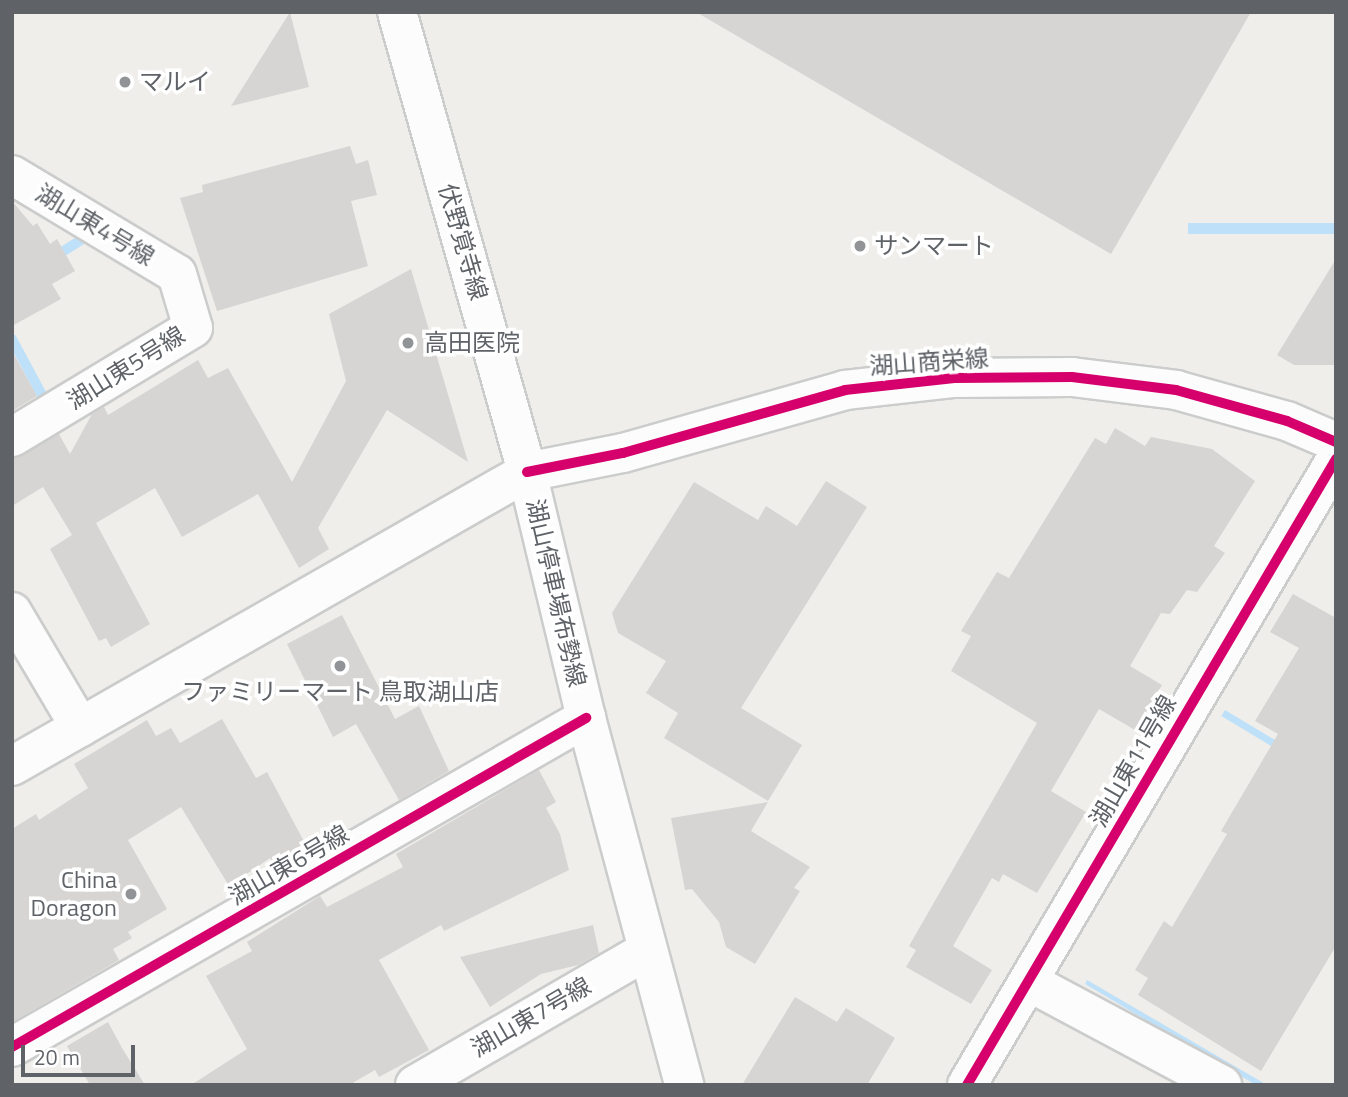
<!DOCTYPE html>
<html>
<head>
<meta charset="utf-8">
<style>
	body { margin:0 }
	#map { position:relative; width:1348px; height:1097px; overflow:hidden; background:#efeeea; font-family:"Titillium Web","Noto Sans JP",sans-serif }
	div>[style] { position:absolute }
	.water>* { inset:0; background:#bfe0f9; transform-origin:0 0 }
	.stream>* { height:10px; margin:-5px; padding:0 5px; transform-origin:5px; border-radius:5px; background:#bfe0f9 }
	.building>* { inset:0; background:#d6d5d3 }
	.roads { filter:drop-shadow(2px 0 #cbcccc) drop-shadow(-2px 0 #cbcccc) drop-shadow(0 2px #cbcccc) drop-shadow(0 -2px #cbcccc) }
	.minor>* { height:38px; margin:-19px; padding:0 19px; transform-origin:19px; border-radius:19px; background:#fdfcfc }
	.tertiary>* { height:38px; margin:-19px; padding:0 19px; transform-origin:19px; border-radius:19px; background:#fdfcfc }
	.secondary>* { height:38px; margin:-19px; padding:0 19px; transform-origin:19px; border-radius:19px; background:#fdfcfc }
	.cycleway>* { height:10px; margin:-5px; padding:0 5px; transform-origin:5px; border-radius:5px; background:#d6006c }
	.dots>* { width:19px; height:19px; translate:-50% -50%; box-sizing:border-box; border:4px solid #fff; border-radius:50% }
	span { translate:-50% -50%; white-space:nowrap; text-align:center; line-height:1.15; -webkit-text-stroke:7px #fff; paint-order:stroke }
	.poi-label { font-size:24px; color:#5f6368 }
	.left { translate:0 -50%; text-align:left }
	.right { translate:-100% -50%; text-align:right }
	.street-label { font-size:24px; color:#5f6368 }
	.frame { position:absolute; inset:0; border:14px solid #5f6368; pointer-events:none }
	.scale { position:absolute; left:21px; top:1045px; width:114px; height:32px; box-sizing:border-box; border:4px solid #5f6368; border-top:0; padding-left:9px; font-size:21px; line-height:24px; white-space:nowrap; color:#5f6368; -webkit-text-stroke:5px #fff; paint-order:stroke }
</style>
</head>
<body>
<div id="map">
	<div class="water">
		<i style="left:1336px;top:223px;width:11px;height:148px;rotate:90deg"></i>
		<i style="left:1225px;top:710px;width:130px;height:7px;rotate:31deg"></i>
		<i style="clip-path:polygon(1087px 980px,1267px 1085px,1256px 1085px,1085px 984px)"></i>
	</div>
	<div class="stream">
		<i style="left:54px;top:257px;width:31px;rotate:-32deg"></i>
		<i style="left:12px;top:339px;width:66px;rotate:61.9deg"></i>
	</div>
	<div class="building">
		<i style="clip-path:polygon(290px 12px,309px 87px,231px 106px)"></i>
		<i style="clip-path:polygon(696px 12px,1251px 12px,1111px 254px)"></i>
		<i style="clip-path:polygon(350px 146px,356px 164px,368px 160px,377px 195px,351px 201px,368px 266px,217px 311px,180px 198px,203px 192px,202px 185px)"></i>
		<i style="clip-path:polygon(12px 201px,33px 226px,37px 223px,50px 244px,57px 239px,75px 271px,52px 284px,61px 299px,12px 326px)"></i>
		<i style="clip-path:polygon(1336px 259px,1336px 365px,1294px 365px,1277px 355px)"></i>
		<i style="clip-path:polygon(411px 269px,468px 462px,387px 410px,318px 528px,329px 549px,299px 568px,258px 494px,182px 537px,155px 488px,96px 523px,150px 624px,111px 647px,106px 638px,99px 641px,50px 549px,72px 535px,43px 487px,12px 506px,12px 459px,59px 434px,70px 454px,92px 414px,104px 407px,108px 415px,198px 360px,208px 378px,228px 368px,292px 482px,346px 381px,329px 314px)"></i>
		<i style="clip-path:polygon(12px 351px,37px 396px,12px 411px)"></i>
		<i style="clip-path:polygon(1115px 428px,1145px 446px,1151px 437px,1212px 449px,1255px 481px,1214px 546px,1225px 553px,1197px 592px,1187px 590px,1170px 614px,1161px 613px,1130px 666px,1162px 685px,1135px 730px,1099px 709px,1051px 791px,1086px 812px,1037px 893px,1003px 874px,999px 882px,992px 878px,953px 946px,992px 970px,971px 1004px,906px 967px,916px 950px,909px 946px,1037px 723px,951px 671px,971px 636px,961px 631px,997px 572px,1009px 578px,1095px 438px,1106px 444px)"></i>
		<i style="clip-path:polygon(826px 481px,867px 507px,741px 708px,802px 745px,768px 801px,664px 738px,678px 713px,646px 693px,666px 661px,618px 633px,612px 613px,694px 482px,758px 520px,766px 506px,797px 526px)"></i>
		<i style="clip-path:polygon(1293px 594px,1336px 618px,1336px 946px,1261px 1071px,1138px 995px,1148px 978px,1135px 970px,1164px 921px,1172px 927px,1227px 834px,1221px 831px,1278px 734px,1255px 721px,1299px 648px,1270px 632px)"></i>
		<i style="clip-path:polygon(342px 615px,395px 719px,419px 706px,449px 771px,399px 800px,356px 724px,333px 737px,287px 644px)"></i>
		<i style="clip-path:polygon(222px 719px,256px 778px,267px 772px,308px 849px,276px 870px,270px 858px,229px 886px,181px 807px,128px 840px,167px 909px,128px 932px,132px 938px,113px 949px,119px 960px,12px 1022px,12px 829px,36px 814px,39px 820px,88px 788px,74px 764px,147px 720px,156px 736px,171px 728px,180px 743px)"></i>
		<i style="clip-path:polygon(539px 770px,556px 802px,546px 808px,560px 834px,569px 870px,444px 931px,441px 925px,379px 960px,429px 1050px,379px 1077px,375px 1070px,349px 1085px,191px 1085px,247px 1049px,206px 976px,252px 951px,247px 942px,320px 896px,327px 907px,403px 867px,396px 854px)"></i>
		<i style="clip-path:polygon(768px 802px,751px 831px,810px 867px,794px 888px,800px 891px,755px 964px,726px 947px,719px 922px,692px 889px,685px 890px,671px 818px)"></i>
		<i style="clip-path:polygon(593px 925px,599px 953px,578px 965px,541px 974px,490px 1007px,460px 957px)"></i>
		<i style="clip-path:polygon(795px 997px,837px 1022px,846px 1008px,895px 1038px,867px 1085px,742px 1085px)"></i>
		<i style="clip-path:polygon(108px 1022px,122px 1048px,145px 1085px,90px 1085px,67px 1046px)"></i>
	</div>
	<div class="roads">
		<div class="minor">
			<i style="left:12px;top:175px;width:192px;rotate:31deg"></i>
			<i style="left:177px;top:274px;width:56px;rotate:73.5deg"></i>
			<i style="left:193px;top:328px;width:211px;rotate:148.9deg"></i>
			<i style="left:12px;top:612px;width:134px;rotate:59.4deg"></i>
			<i style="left:1029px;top:982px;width:219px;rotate:28.1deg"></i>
			<i style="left:12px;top:1047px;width:662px;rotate:-29.82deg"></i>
			<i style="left:415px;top:1085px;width:269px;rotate:-30.1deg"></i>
		</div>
		<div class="tertiary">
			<i style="left:527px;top:472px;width:98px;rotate:-11.2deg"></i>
			<i style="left:623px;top:453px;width:231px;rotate:-15.8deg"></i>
			<i style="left:845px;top:390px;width:110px;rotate:-6.3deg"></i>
			<i style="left:954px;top:378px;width:118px;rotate:-0.5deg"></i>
			<i style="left:1072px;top:377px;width:105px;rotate:7.1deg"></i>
			<i style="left:1176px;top:390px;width:115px;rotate:15.6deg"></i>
			<i style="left:1287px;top:421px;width:53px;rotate:23.2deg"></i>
			<i style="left:967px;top:1085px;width:727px;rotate:-59.48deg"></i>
		</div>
		<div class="secondary">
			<i style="left:397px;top:12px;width:478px;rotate:74.2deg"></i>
			<i style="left:527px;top:472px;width:253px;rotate:76.5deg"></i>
			<i style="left:586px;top:718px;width:380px;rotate:75deg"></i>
			<i style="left:12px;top:766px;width:593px;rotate:-29.72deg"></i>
		</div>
	</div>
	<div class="cycleway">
		<i style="left:527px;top:472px;width:98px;rotate:-11.2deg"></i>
		<i style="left:623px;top:453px;width:231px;rotate:-15.8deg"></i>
		<i style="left:845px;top:390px;width:110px;rotate:-6.3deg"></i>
		<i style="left:954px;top:378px;width:118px;rotate:-0.5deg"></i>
		<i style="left:1072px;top:377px;width:105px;rotate:7.1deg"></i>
		<i style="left:1176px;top:390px;width:115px;rotate:15.6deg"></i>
		<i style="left:1287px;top:421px;width:53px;rotate:23.2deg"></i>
		<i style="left:12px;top:1047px;width:662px;rotate:-29.82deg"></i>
		<i style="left:967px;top:1085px;width:727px;rotate:-59.48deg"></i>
	</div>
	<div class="dots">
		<i style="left:125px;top:82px;background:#919496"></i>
		<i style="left:860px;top:246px;background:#919496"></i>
		<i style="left:408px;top:343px;background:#919496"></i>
		<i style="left:340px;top:666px;background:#919496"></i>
		<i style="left:131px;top:894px;background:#919496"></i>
	</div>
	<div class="poi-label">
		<span class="left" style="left:139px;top:82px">マルイ</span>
		<span class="left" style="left:874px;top:246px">サンマート</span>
		<span class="left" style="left:424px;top:343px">高田医院</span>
		<span style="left:340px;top:692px">ファミリーマート 鳥取湖山店</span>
		<span class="right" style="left:117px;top:894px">China<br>Doragon</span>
	</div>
	<div class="street-label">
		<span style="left:95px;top:225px;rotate:31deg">湖山東4号線</span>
		<span style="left:463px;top:242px;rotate:74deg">伏野覚寺線</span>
		<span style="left:929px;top:362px;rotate:-4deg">湖山商栄線</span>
		<span style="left:126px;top:368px;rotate:-32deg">湖山東5号線</span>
		<span style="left:556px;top:593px;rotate:77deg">湖山停車場布勢線</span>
		<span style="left:1133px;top:761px;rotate:-60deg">湖山東11号線</span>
		<span style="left:289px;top:865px;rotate:-30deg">湖山東6号線</span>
		<span style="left:531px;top:1017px;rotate:-30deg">湖山東7号線</span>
	</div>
	<div class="frame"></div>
	<div class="scale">20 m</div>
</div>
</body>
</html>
